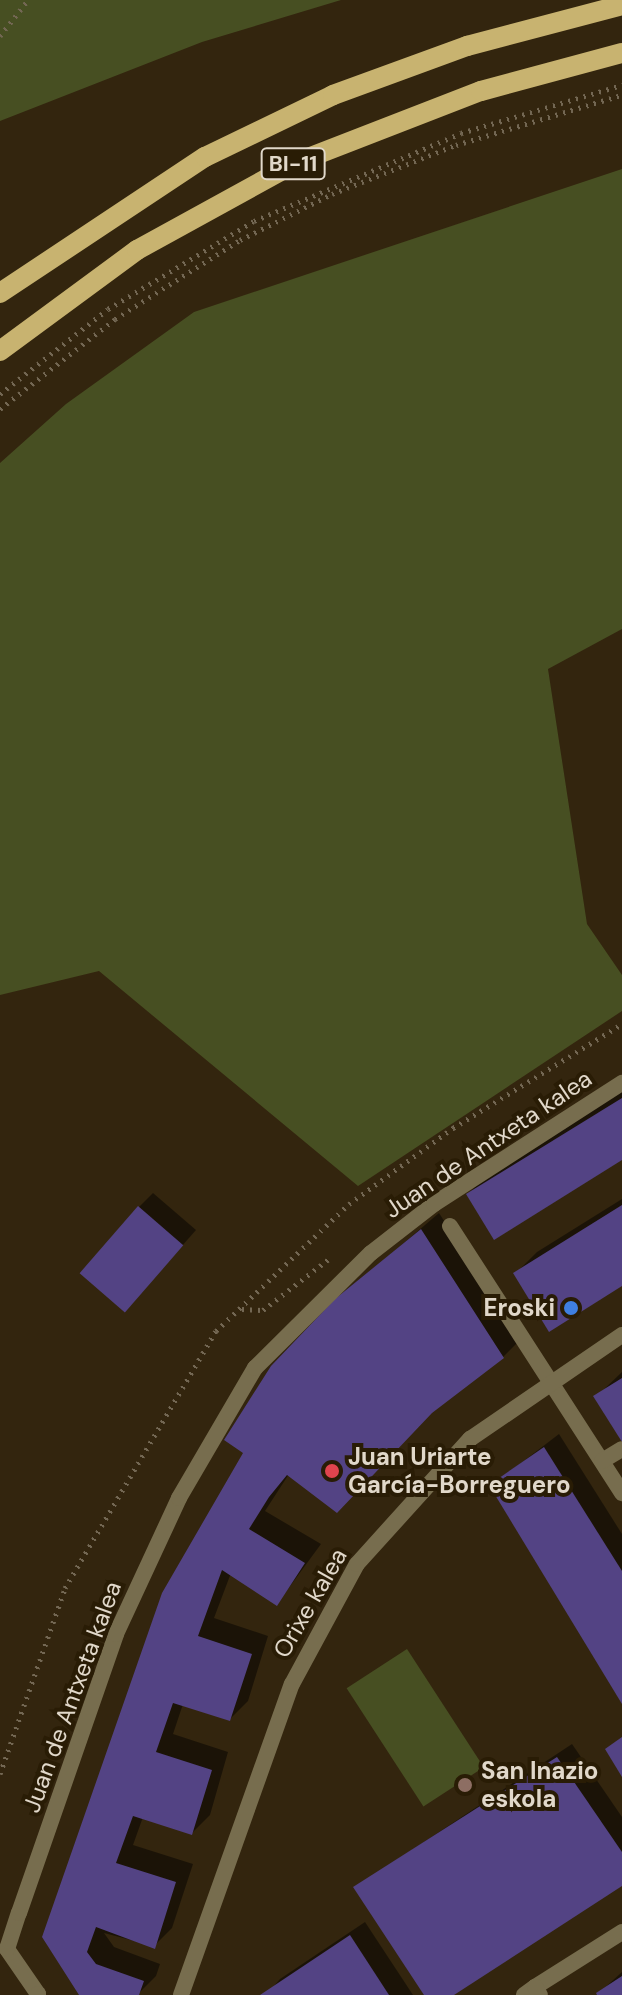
<!DOCTYPE html>
<html>
<head>
<meta charset="utf-8">
<style>
	body { margin:0 }
	#map { position:relative; width:622px; height:1995px; overflow:hidden; background:#33250e; font-family:"DM Sans",sans-serif }
	div>[style] { position:absolute }
	.green>* { inset:0; background:#474f22; transform-origin:0 0 }
	.shadow>* { inset:0; background:#0007 }
	.building>* { inset:0; background:#534384; transform-origin:0 0 }
	.path>* { height:5px; margin-top:-2.5px; transform-origin:0; background:repeating-linear-gradient(90deg,#736753 0 2px,transparent 0 8px) }
	.pedestrian>* { height:16px; margin:-8px; padding:0 8px; transform-origin:8px; border-radius:8px; background:#776d4e }
	.minor>* { height:16px; margin:-8px; padding:0 8px; transform-origin:8px; border-radius:8px; background:#776d4e }
	.primary>* { height:20px; margin:-10px; padding:0 10px; transform-origin:10px; border-radius:10px; background:#c8b370 }
	.dots>* { width:22px; height:22px; translate:-50% -50%; box-sizing:border-box; border:4px solid #291c05; border-radius:50% }
	span { translate:-50% -50%; white-space:nowrap; text-align:center; line-height:1.15; -webkit-text-stroke:8px #291c05; paint-order:stroke }
	.shield-label span { padding:2px 6px; background:#291c05; border:2px solid; border-radius:6px; -webkit-text-stroke-width:0 }
	.shield-label { font-size:22px; color:#e1d8ca; font-weight:700 }
	.street-label { font-size:24px; color:#e1d8ca }
	.poi-label { font-size:24px; color:#e1d8ca; font-weight:700 }
	.right { translate:-100% -50%; text-align:right }
	.left { translate:0 -50%; text-align:left }
</style>
</head>
<body>
<div id="map">
	<div class="green">
		<i style="clip-path:polygon(0 0,341px 0,202px 42px,0 121px)"></i>
		<i style="clip-path:polygon(622px 169px,622px 629px,548px 669px,587px 924px,622px 975px,622px 1011px,358px 1186px,99px 971px,0 995px,0 463px,66px 404px,194px 312px)"></i>
		<i style="left:407px;top:1649px;width:141px;height:72px;rotate:57deg"></i>
	</div>
	<div class="shadow">
		<i style="clip-path:polygon(622px 1092px,622px 1158px,468px 1194px,490px 1172px)"></i>
		<i style="clip-path:polygon(153px 1193px,196px 1230px,138px 1296px,139px 1207px)"></i>
		<i style="clip-path:polygon(622px 1199px,622px 1283px,516px 1273px,537px 1252px)"></i>
		<i style="clip-path:polygon(439px 1213px,521px 1339px,503px 1357px,289px 1474px,265px 1511px,321px 1544px,277px 1604px,231px 1573px,214px 1618px,268px 1636px,248px 1701px,230px 1719px,183px 1704px,173px 1734px,228px 1752px,210px 1815px,192px 1833px,143px 1817px,133px 1845px,193px 1864px,172px 1928px,154px 1946px,104px 1933px,114px 1947px,160px 1964px,156px 1976px,137px 1995px,81px 1995px,45px 1936px,336px 1301px)"></i>
		<i style="clip-path:polygon(622px 1372px,622px 1438px,596px 1397px)"></i>
		<i style="clip-path:polygon(559px 1434px,622px 1534px,622px 1701px,491px 1486px)"></i>
		<i style="clip-path:polygon(572px 1744px,622px 1817px,622px 1884px,450px 1995px,426px 1995px,356px 1887px)"></i>
		<i style="clip-path:polygon(365px 1922px,413px 1995px,266px 1995px,280px 1979px)"></i>
		<i style="clip-path:polygon(622px 1972px,622px 1995px,600px 1995px,599px 1993px)"></i>
	</div>
	<div class="building">
		<i style="clip-path:polygon(622px 1098px,622px 1160px,494px 1240px,466px 1194px)"></i>
		<i style="clip-path:polygon(622px 1205px,622px 1286px,549px 1332px,513px 1273px)"></i>
		<i style="left:138px;top:1206px;width:60px;height:89px;rotate:41deg"></i>
		<i style="clip-path:polygon(421px 1229px,504px 1358px,432px 1413px,337px 1513px,287px 1475px,269px 1497px,249px 1529px,305px 1563px,277px 1606px,222px 1570px,198px 1636px,252px 1654px,230px 1721px,173px 1703px,156px 1752px,212px 1770px,192px 1835px,133px 1816px,116px 1863px,176px 1882px,155px 1949px,96px 1927px,87px 1952px,96px 1964px,144px 1981px,139px 1995px,79px 1995px,42px 1937px,162px 1593px,243px 1453px,224px 1440px,271px 1366px,335px 1299px)"></i>
		<i style="clip-path:polygon(622px 1378px,622px 1442px,593px 1396px)"></i>
		<i style="clip-path:polygon(544px 1447px,622px 1571px,622px 1704px,489px 1485px)"></i>
		<i style="clip-path:polygon(622px 1737px,622px 1777px,605px 1749px)"></i>
		<i style="clip-path:polygon(557px 1757px,622px 1852px,622px 1886px,454px 1995px,424px 1995px,353px 1887px)"></i>
		<i style="clip-path:polygon(350px 1935px,389px 1995px,260px 1995px)"></i>
		<i style="clip-path:polygon(622px 1976px,622px 1995px,597px 1995px,596px 1993px)"></i>
	</div>
	<div class="path">
		<i style="left:0;top:36px;width:46px;rotate:-52.1deg"></i>
		<i style="left:0;top:394px;width:137px;rotate:-38.2deg"></i>
		<i style="left:108px;top:309px;width:170px;rotate:-31.1deg"></i>
		<i style="left:254px;top:221px;width:225px;rotate:-23deg"></i>
		<i style="left:461px;top:133px;width:168px;rotate:-16.6deg"></i>
		<i style="left:0;top:409px;width:146px;rotate:-38deg"></i>
		<i style="left:115px;top:319px;width:148px;rotate:-32.3deg"></i>
		<i style="left:240px;top:240px;width:103px;rotate:-26.6deg"></i>
		<i style="left:332px;top:194px;width:133px;rotate:-21.6deg"></i>
		<i style="left:456px;top:145px;width:173px;rotate:-16.8deg"></i>
		<i style="left:242px;top:1309px;width:21px;rotate:3deg"></i>
		<i style="left:263px;top:1310px;width:85px;rotate:-37.8deg"></i>
		<i style="left:0;top:1774px;width:197px;rotate:-70.7deg"></i>
		<i style="left:65px;top:1588px;width:298px;rotate:-59.6deg"></i>
		<i style="left:216px;top:1331px;width:184px;rotate:-43.7deg"></i>
		<i style="left:349px;top:1204px;width:129px;rotate:-36.2deg"></i>
		<i style="left:453px;top:1128px;width:198px;rotate:-31.6deg"></i>
	</div>
	<div class="pedestrian">
		<i style="left:535px;top:1987px;width:103px;rotate:-32.3deg"></i>
		<i style="left:38px;top:1994px;width:55px;rotate:-124.6deg"></i>
		<i style="left:7px;top:1949px;width:38px;rotate:-72deg"></i>
		<i style="left:19px;top:1913px;width:295px;rotate:-70.8deg"></i>
		<i style="left:116px;top:1634px;width:150px;rotate:-65.1deg"></i>
		<i style="left:179px;top:1498px;width:151px;rotate:-59.7deg"></i>
		<i style="left:255px;top:1368px;width:163px;rotate:-44.8deg"></i>
		<i style="left:371px;top:1253px;width:80px;rotate:-37.9deg"></i>
		<i style="left:434px;top:1204px;width:224px;rotate:-32.8deg"></i>
	</div>
	<div class="minor">
		<i style="left:450px;top:1226px;width:318px;rotate:57.2deg"></i>
		<i style="left:602px;top:1461px;width:23px;rotate:-31deg"></i>
		<i style="left:38px;top:1994px;width:1px;rotate:90deg"></i>
		<i style="left:181px;top:1995px;width:330px;rotate:-70.4deg"></i>
		<i style="left:292px;top:1684px;width:136px;rotate:-61.6deg"></i>
		<i style="left:357px;top:1564px;width:169px;rotate:-47.9deg"></i>
		<i style="left:470px;top:1439px;width:184px;rotate:-34.4deg"></i>
		<i style="left:524px;top:1995px;width:14px;rotate:-36deg"></i>
		<i style="left:535px;top:1987px;width:9px;rotate:58deg"></i>
	</div>
	<div class="primary">
		<i style="left:0;top:293px;width:246px;rotate:-33.6deg"></i>
		<i style="left:205px;top:157px;width:142px;rotate:-25.8deg"></i>
		<i style="left:333px;top:95px;width:143px;rotate:-20.1deg"></i>
		<i style="left:467px;top:46px;width:160px;rotate:-14.8deg"></i>
		<i style="left:0;top:351px;width:170px;rotate:-36.4deg"></i>
		<i style="left:137px;top:250px;width:180px;rotate:-28.8deg"></i>
		<i style="left:295px;top:163px;width:199px;rotate:-21.2deg"></i>
		<i style="left:481px;top:91px;width:146px;rotate:-15.1deg"></i>
	</div>
	<div class="dots">
		<i style="left:571px;top:1308px;background:#3f7fe0"></i>
		<i style="left:332px;top:1471px;background:#e0444e"></i>
		<i style="left:465px;top:1785px;background:#8d6e63"></i>
	</div>
	<div class="shield-label">
		<span style="left:293px;top:164px">BI-11</span>
	</div>
	<div class="street-label">
		<span style="left:488px;top:1144px;rotate:-34deg">Juan de Antxeta kalea</span>
		<span style="left:310px;top:1603px;rotate:-60deg">Orixe kalea</span>
		<span style="left:72px;top:1697px;rotate:-70deg">Juan de Antxeta kalea</span>
	</div>
	<div class="poi-label">
		<span class="right" style="left:555px;top:1308px">Eroski</span>
		<span class="left" style="left:348px;top:1471px">Juan Uriarte<br>García-Borreguero</span>
		<span class="left" style="left:481px;top:1785px">San Inazio<br>eskola</span>
	</div>
</div>
</body>
</html>
